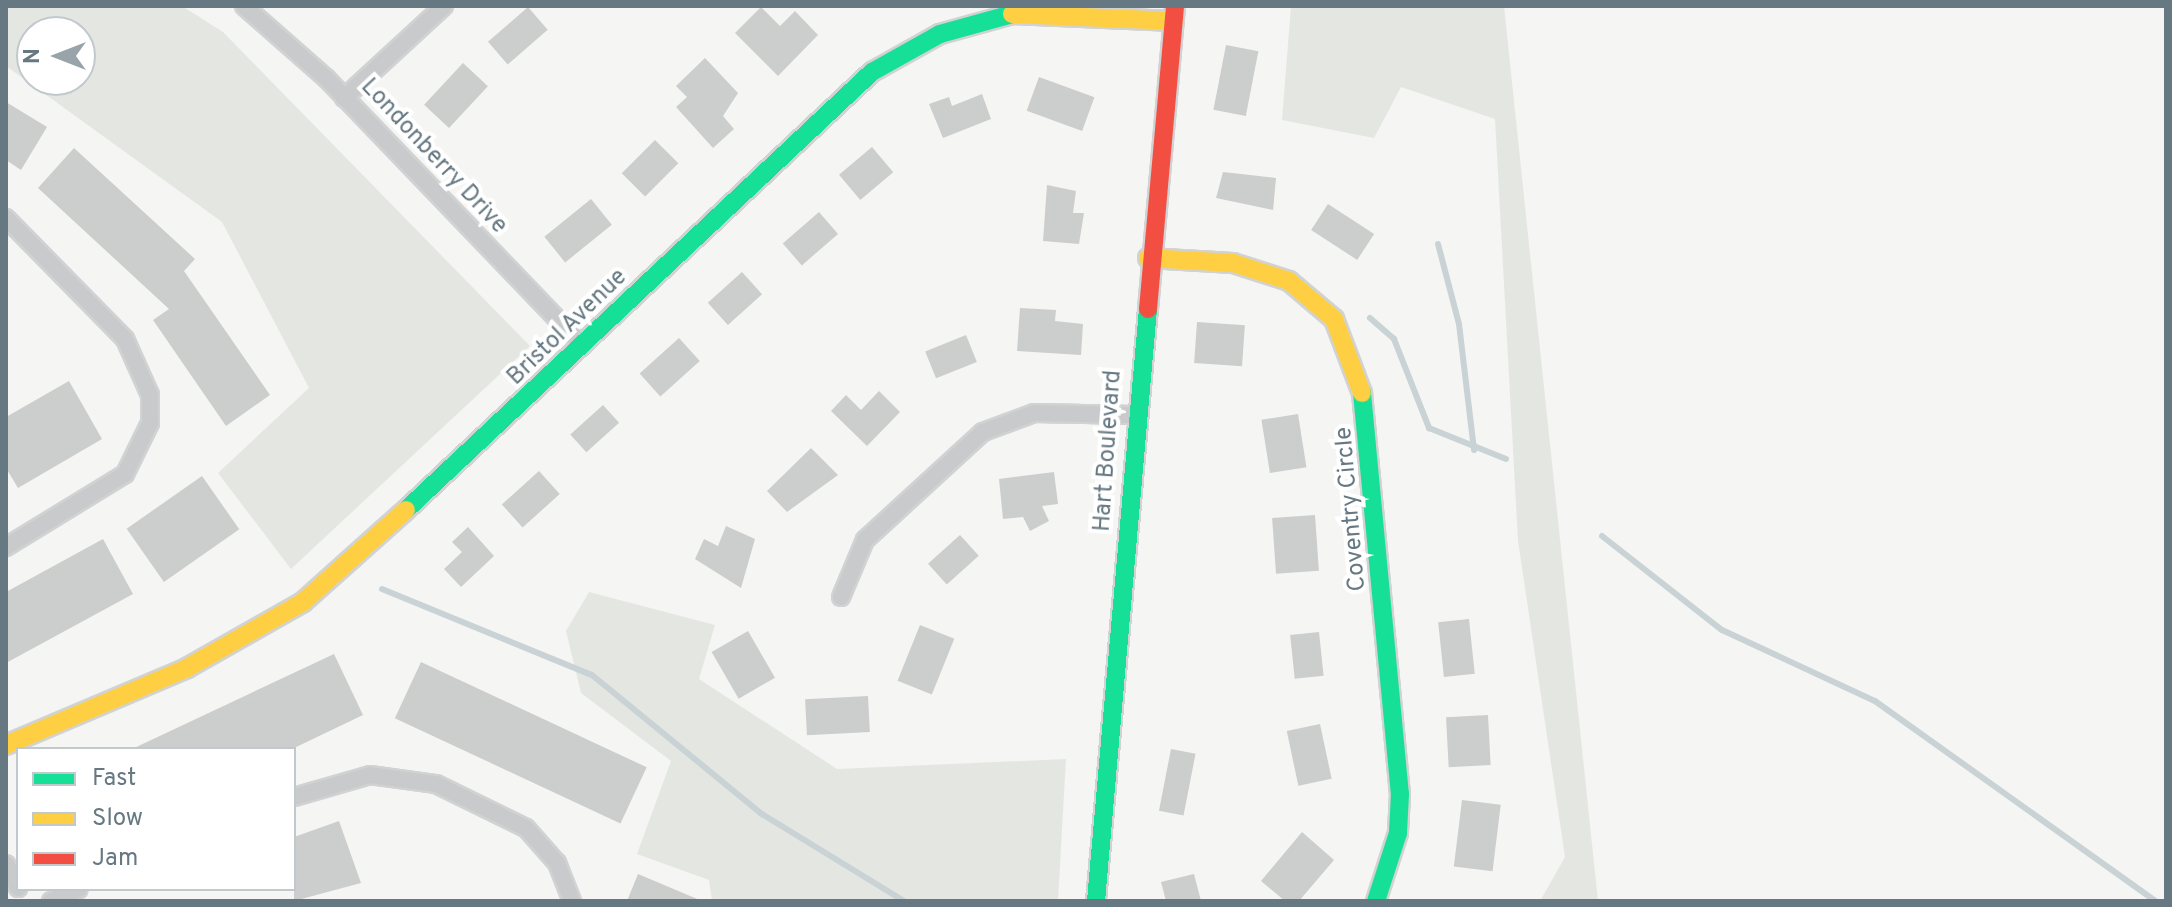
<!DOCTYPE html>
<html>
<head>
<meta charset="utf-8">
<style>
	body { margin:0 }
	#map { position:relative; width:2172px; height:907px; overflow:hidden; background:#f5f5f3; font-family:Overpass,sans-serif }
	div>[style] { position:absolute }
	.green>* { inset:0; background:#e4e7e1 }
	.stream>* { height:6px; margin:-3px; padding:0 3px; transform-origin:3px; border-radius:3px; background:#c9d2d4 }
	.building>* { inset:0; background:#cccdcd; transform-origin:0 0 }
	.roads { filter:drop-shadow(2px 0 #d1d2d3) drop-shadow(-2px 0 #d1d2d3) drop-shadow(0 2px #d1d2d3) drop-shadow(0 -2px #d1d2d3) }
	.street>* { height:16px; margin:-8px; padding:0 8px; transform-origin:8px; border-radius:8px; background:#c9cacb }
	.fast>* { height:18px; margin:-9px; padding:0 9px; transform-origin:9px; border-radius:9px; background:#16e098 }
	.slow>* { height:18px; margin:-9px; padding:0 9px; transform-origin:9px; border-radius:9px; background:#ffcf43 }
	.jam>* { height:18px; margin:-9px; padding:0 9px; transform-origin:9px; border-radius:9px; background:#f24e42 }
	span { translate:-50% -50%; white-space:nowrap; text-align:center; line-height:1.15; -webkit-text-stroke:8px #fff; paint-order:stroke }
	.street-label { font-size:24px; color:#667882 }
	.frame { position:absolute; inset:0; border:8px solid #667882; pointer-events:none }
	.legend { position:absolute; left:16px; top:747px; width:280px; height:144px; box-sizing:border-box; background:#fff; border:2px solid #c2c9cd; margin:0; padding:10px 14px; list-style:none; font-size:24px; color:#667882 }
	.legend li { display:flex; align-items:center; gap:16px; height:40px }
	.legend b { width:40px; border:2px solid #c2c9cd }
	.north { position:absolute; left:16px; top:16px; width:80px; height:80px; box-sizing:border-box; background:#fff; border:2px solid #c2c9cd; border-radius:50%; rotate:270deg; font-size:22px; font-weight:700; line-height:32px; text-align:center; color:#667882 }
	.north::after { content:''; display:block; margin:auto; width:28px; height:36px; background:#98a4aa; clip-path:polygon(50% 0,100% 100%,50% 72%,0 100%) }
</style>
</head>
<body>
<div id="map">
	<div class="green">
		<i style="clip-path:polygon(evenodd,6px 6px,182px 6px,223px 32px,530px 346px,291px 569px,218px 473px,309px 388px,222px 222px,6px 66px,6px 6px,32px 32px,80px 32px,80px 80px,32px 80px,32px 32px)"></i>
		<i style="clip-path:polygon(1291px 6px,1504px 6px,1598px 901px,1540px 901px,1565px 857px,1518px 541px,1495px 119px,1401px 87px,1374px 138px,1282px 120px)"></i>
		<i style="clip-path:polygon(589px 592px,715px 625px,699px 679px,837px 769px,1066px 759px,1058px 901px,712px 901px,709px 880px,637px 854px,671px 761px,581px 693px,566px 631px)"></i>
	</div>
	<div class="stream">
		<i style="left:1438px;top:244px;width:83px;rotate:75.3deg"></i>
		<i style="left:1459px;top:324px;width:127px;rotate:83.2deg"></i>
		<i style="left:1370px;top:318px;width:32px;rotate:41deg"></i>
		<i style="left:1394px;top:339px;width:96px;rotate:68.5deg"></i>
		<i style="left:1429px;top:428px;width:83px;rotate:21.9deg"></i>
		<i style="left:1602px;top:536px;width:152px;rotate:38.1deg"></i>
		<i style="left:1722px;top:630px;width:169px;rotate:24.9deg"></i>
		<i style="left:1875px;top:701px;width:344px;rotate:35.5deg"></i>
		<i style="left:382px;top:589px;width:227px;rotate:22.3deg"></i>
		<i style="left:592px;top:675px;width:220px;rotate:39.3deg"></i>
		<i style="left:762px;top:814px;width:167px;rotate:31.5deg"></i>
	</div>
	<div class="building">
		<i style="left:528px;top:7px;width:30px;height:53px;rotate:49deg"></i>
		<i style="clip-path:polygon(761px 7px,780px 26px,795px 11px,818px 35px,778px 76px,735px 33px)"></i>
		<i style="left:1226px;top:45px;width:33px;height:66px;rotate:11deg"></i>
		<i style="clip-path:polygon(705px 58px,738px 93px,723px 116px,734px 129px,713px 148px,676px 107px,687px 97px,676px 86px)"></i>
		<i style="left:463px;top:63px;width:34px;height:57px;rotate:43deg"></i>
		<i style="left:1039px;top:77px;width:59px;height:36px;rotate:20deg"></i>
		<i style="clip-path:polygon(982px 94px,991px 119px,943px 138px,929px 104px,949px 97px,952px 106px)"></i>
		<i style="clip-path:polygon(6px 102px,47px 127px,21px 170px,6px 160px)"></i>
		<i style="left:655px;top:140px;width:33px;height:47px;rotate:45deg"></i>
		<i style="left:872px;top:147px;width:33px;height:43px;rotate:50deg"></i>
		<i style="clip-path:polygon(74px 148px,195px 259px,184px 271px,270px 395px,226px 426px,153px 320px,169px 309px,38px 188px)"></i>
		<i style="clip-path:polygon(1223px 172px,1276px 178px,1273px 210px,1216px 198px)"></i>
		<i style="clip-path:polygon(1047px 185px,1076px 191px,1073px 213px,1084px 213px,1079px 244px,1043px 241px)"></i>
		<i style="left:591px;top:199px;width:33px;height:60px;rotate:51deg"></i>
		<i style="left:1328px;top:204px;width:55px;height:31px;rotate:33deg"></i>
		<i style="left:819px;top:212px;width:29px;height:48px;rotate:49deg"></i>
		<i style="left:742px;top:272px;width:30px;height:46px;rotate:48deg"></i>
		<i style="clip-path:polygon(1020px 308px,1056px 310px,1055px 321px,1083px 324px,1081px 355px,1017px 351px)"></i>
		<i style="left:1197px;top:322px;width:48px;height:41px;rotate:4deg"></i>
		<i style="left:966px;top:335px;width:29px;height:44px;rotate:68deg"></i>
		<i style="left:679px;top:338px;width:31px;height:53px;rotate:48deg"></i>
		<i style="clip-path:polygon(69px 381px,102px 439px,18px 488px,6px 468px,6px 417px)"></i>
		<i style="clip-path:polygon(879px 391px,900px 412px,867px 446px,831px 411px,846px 395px,861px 410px)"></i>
		<i style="left:603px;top:405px;width:24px;height:44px;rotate:48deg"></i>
		<i style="left:1298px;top:414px;width:54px;height:37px;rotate:81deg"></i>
		<i style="clip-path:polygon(811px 448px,838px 475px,787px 512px,767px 491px)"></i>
		<i style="left:539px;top:471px;width:31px;height:50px;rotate:48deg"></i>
		<i style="clip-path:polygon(1054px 472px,1058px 504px,1042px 506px,1049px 521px,1030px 531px,1023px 517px,1003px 519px,999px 479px)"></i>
		<i style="left:202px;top:476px;width:65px;height:92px;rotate:55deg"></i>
		<i style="left:1315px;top:515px;width:56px;height:43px;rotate:86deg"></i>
		<i style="clip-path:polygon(726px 526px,755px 539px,741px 588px,695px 559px,704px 539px,718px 546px)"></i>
		<i style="clip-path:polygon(468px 527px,494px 556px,461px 587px,444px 569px,462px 552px,452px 542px)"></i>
		<i style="left:960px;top:535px;width:28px;height:43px;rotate:48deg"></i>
		<i style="clip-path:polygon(103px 539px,133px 594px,6px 663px,6px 592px)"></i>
		<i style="left:1469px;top:619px;width:55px;height:31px;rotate:84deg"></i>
		<i style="left:920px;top:625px;width:37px;height:60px;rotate:22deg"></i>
		<i style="left:748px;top:631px;width:54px;height:42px;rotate:60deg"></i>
		<i style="left:1319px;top:632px;width:44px;height:29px;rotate:84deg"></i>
		<i style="clip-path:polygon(334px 654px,363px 715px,292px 749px,132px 749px)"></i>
		<i style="left:421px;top:662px;width:249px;height:62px;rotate:25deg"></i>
		<i style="left:868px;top:696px;width:36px;height:63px;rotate:87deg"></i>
		<i style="left:1488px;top:715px;width:50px;height:42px;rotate:87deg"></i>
		<i style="left:1320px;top:724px;width:56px;height:34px;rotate:78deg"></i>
		<i style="left:1171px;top:749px;width:25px;height:63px;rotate:11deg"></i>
		<i style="left:1462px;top:800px;width:39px;height:67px;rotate:7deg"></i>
		<i style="clip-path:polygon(339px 821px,361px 883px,294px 901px,294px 837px)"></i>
		<i style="clip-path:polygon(1302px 832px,1334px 860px,1299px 901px,1285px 901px,1261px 881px)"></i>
		<i style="clip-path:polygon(638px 874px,702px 901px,627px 901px)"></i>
		<i style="clip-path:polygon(1194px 874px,1201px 901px,1166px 901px,1161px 882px)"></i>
	</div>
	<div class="roads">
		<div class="street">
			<i style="left:244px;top:6px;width:109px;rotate:41.3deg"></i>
			<i style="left:326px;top:78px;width:371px;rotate:46.2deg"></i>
			<i style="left:344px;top:98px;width:136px;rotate:-42.6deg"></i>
			<i style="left:6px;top:218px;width:170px;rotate:45.5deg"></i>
			<i style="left:125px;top:339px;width:61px;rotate:65.9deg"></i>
			<i style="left:150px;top:395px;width:28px;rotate:90deg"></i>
			<i style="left:150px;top:423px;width:57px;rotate:116.1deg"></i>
			<i style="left:125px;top:474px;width:140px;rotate:148.5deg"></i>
			<i style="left:841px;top:597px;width:62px;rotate:-67.2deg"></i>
			<i style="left:865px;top:540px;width:160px;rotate:-42.5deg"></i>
			<i style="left:983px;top:432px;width:54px;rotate:-20.4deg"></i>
			<i style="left:1034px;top:413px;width:101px;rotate:1.1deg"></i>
			<i style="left:294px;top:797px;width:79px;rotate:-16.1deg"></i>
			<i style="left:370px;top:775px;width:67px;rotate:7.8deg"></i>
			<i style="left:436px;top:784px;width:100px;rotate:26.1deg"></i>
			<i style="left:526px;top:828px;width:47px;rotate:48.5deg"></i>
			<i style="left:557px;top:863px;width:41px;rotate:68.5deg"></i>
			<i style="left:6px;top:864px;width:27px;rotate:63deg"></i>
			<i style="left:51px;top:901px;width:30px;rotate:-23deg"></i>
		</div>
		<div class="fast">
			<i style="left:1362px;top:393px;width:403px;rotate:84.6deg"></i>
			<i style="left:1400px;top:794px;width:39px;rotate:93deg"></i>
			<i style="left:1398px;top:833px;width:71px;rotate:107.9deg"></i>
			<i style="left:406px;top:510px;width:640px;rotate:-43.23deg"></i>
			<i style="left:872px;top:72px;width:78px;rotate:-29.2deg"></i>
			<i style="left:940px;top:34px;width:75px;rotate:-15.5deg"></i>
			<i style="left:1096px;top:901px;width:594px;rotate:-84.98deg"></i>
		</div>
		<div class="slow">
			<i style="left:1012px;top:14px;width:162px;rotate:2.5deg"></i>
			<i style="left:1148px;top:258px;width:85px;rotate:3.4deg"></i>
			<i style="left:1233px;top:263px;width:59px;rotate:17.8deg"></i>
			<i style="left:1289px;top:281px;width:59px;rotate:40.2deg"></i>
			<i style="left:1334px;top:319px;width:79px;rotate:69.3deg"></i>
			<i style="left:6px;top:745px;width:197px;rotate:-23deg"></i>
			<i style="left:187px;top:668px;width:133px;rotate:-29.6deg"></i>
			<i style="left:303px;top:602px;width:138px;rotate:-41.8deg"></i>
		</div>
		<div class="jam">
			<i style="left:1148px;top:309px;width:303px;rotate:-84.9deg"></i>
		</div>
	</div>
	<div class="street-label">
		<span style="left:433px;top:157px;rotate:47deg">Londonberry Drive</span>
		<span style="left:568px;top:328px;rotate:-44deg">Bristol Avenue</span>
		<span style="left:1109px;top:451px;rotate:-86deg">Hart Boulevard</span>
		<span style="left:1352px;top:509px;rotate:-95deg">Coventry Circle</span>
	</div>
	<div class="frame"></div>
	<ul class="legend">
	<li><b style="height:10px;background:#16e098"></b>Fast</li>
	<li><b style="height:10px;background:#ffcf43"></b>Slow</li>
	<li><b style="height:10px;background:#f24e42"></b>Jam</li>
	</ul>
	<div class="north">N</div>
</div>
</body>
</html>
